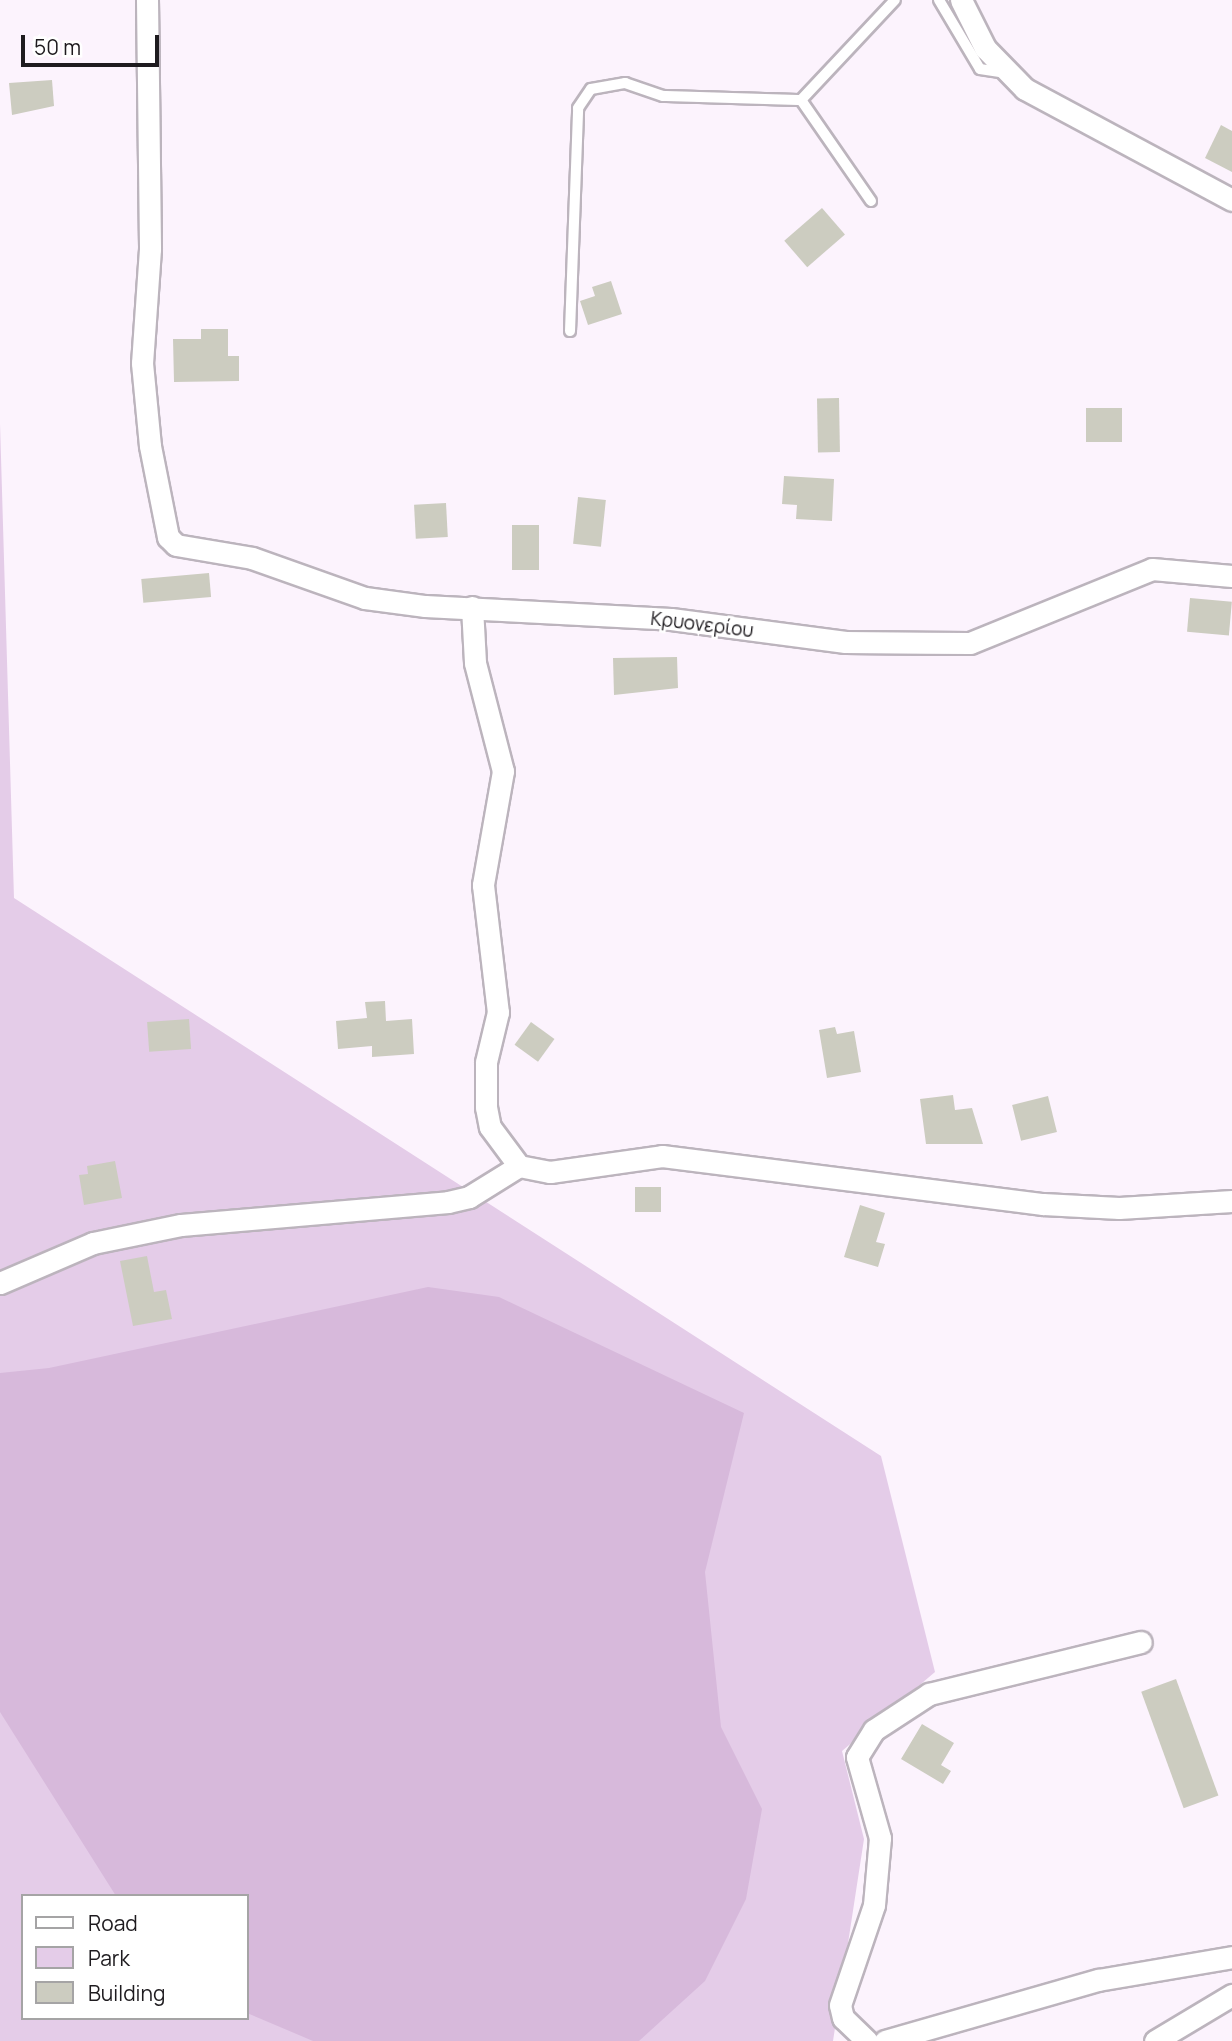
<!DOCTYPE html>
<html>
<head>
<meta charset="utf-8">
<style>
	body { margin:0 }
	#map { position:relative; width:1232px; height:2041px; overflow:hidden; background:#fcf3fd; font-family:Manrope,sans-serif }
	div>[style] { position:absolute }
	.green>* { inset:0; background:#e4cce8 }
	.forest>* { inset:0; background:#d7b9db }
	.building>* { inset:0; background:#ccccc0; transform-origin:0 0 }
	.roads { filter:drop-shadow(2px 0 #bcb4bd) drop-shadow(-2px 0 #bcb4bd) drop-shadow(0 2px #bcb4bd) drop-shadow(0 -2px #bcb4bd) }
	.lane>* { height:10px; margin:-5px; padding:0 5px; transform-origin:5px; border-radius:5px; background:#fff }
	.street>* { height:21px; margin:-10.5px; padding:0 10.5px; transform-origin:10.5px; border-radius:10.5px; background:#fff }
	span { translate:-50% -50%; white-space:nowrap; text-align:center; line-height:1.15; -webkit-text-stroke:5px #fff; paint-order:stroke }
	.street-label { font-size:19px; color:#1e1b1f }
	.legend { position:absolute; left:21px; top:1894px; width:228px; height:126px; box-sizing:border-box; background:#fff; border:2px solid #a5a4a5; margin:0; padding:9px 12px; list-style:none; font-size:21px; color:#1e1b1f }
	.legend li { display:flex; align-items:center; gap:14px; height:35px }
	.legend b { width:35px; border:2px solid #a5a4a5 }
	.scale { position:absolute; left:21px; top:35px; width:138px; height:32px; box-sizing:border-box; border:4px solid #1e1b1f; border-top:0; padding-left:9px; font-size:21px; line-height:24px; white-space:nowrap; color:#1e1b1f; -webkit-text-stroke:5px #fff; paint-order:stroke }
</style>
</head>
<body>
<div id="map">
	<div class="green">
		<i style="clip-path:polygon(evenodd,0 423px,14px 898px,881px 1456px,935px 1672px,842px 1751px,864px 1839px,833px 2041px,0 2041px,0 423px,23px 1896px,247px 1896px,247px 2018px,23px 2018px,23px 1896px)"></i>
	</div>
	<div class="forest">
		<i style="clip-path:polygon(428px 1287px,499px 1297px,744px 1413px,705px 1572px,721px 1727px,762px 1809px,746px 1899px,705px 1981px,639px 2041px,313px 2041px,247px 2013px,247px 1896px,116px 1896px,0 1712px,0 1373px,49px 1368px)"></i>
	</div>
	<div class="building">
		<i style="clip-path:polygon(52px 80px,54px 106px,12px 115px,9px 83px)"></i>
		<i style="clip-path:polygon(1221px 125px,1232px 131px,1232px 172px,1205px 158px)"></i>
		<i style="left:822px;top:208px;width:35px;height:50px;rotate:49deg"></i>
		<i style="clip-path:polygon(611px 281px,622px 314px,588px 325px,580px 301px,595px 296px,592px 287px)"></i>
		<i style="clip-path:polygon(201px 329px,228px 329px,228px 356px,239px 356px,239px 381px,174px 382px,173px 339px,201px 339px)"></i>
		<i style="left:839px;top:398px;width:54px;height:22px;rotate:89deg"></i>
		<i style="left:1086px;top:408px;width:36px;height:34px"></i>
		<i style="clip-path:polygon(784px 476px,834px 479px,832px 521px,796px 519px,797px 505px,782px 504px)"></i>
		<i style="left:578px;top:497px;width:28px;height:47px;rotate:6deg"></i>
		<i style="left:446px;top:503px;width:34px;height:32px;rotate:87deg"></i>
		<i style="left:539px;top:525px;width:45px;height:27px;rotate:90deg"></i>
		<i style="left:209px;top:573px;width:24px;height:68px;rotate:85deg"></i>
		<i style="left:1190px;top:598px;width:42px;height:34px;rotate:5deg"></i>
		<i style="clip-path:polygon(677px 657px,678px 688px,614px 695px,613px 658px)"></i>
		<i style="clip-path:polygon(385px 1001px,386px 1021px,412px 1019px,414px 1054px,372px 1057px,372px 1046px,338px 1049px,336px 1021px,367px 1018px,365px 1002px)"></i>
		<i style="left:189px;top:1019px;width:30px;height:42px;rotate:86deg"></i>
		<i style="left:531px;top:1022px;width:29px;height:28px;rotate:36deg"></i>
		<i style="clip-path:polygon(835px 1027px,837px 1034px,854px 1031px,861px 1072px,827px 1078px,819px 1030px)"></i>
		<i style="clip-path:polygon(953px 1095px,955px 1110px,972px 1108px,983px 1144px,926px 1144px,920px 1099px)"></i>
		<i style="left:1048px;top:1096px;width:37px;height:37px;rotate:76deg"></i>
		<i style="clip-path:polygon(115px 1161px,122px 1198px,84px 1205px,79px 1175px,88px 1174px,87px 1166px)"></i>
		<i style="left:635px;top:1187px;width:26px;height:25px"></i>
		<i style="clip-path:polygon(860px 1205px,885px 1213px,876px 1242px,885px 1244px,878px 1267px,844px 1257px)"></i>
		<i style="clip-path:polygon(147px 1256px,154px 1292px,166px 1290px,172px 1319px,133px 1326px,120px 1261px)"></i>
		<i style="left:1176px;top:1679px;width:124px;height:37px;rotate:70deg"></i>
		<i style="clip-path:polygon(922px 1724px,954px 1743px,941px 1765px,951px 1771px,943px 1784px,901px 1759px)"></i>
	</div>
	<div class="roads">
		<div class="lane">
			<i style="left:939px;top:0;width:80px;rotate:59.3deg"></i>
			<i style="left:980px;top:69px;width:25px;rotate:9deg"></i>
			<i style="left:871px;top:201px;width:123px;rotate:-124.7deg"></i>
			<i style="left:801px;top:100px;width:137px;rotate:-46.8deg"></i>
			<i style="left:570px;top:331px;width:223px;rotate:-87.9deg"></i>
			<i style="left:578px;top:108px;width:23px;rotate:-56deg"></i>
			<i style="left:591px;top:89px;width:35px;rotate:-10deg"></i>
			<i style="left:625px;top:83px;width:40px;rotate:18.9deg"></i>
			<i style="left:663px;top:96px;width:138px;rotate:1.7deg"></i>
		</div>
		<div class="street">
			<i style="left:147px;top:0;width:249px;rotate:89.3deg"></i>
			<i style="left:150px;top:249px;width:114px;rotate:94deg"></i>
			<i style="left:142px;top:363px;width:83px;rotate:84.5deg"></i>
			<i style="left:150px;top:446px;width:93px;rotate:78.8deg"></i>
			<i style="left:168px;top:537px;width:11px;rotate:45deg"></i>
			<i style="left:176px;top:545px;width:77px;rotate:9.7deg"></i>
			<i style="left:252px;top:558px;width:120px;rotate:19.5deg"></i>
			<i style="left:365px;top:598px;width:61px;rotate:7.6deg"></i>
			<i style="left:425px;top:606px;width:246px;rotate:3deg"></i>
			<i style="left:671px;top:619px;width:176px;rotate:7.5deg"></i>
			<i style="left:845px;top:642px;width:125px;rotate:0.5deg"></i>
			<i style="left:970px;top:643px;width:196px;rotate:-22.1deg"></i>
			<i style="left:1152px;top:569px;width:80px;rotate:5deg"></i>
			<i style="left:961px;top:0;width:54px;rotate:63.4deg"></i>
			<i style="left:985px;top:48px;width:57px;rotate:45.7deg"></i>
			<i style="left:1025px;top:89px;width:235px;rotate:28.2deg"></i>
			<i style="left:472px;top:607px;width:56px;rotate:86.9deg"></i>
			<i style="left:475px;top:663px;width:112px;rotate:75.5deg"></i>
			<i style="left:503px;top:771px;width:116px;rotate:100deg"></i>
			<i style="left:483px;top:885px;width:128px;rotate:83.3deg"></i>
			<i style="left:498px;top:1012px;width:51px;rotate:103.5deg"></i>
			<i style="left:486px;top:1062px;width:45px;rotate:90deg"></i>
			<i style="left:486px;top:1107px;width:20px;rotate:79deg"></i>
			<i style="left:490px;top:1127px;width:49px;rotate:53.4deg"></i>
			<i style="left:519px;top:1166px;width:32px;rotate:11deg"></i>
			<i style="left:550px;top:1172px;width:113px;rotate:-8.1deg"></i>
			<i style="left:662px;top:1156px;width:384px;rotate:7.2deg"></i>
			<i style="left:1043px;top:1204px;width:76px;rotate:3deg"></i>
			<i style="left:1119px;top:1208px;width:113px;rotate:-3.5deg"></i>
			<i style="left:0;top:1283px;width:101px;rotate:-23.3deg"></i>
			<i style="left:93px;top:1243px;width:90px;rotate:-11.6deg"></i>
			<i style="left:181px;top:1225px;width:268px;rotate:-4.9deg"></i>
			<i style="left:448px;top:1202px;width:22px;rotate:-13deg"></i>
			<i style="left:469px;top:1197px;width:59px;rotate:-31.8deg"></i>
			<i style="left:867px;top:2041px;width:33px;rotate:-136deg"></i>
			<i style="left:843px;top:2018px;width:13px;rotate:-103deg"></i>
			<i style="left:840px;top:2005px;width:106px;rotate:-71.2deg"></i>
			<i style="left:874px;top:1905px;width:67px;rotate:-84.9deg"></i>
			<i style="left:880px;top:1838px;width:84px;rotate:-105.9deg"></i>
			<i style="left:857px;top:1757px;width:32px;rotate:-58deg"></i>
			<i style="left:874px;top:1730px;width:66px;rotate:-33.2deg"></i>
			<i style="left:929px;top:1694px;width:218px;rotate:-13.8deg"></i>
			<i style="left:885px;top:2041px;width:222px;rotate:-16deg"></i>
			<i style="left:1098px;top:1980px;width:136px;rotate:-9.7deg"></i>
			<i style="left:1155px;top:2041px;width:90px;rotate:-30.9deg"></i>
		</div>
	</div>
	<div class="street-label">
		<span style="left:702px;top:625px;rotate:7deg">Κρυονερίου</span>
	</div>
	<ul class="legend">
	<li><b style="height:9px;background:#fff"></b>Road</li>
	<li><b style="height:19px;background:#e4cce8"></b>Park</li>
	<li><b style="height:19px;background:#ccccc0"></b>Building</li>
	</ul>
	<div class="scale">50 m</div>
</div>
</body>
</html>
